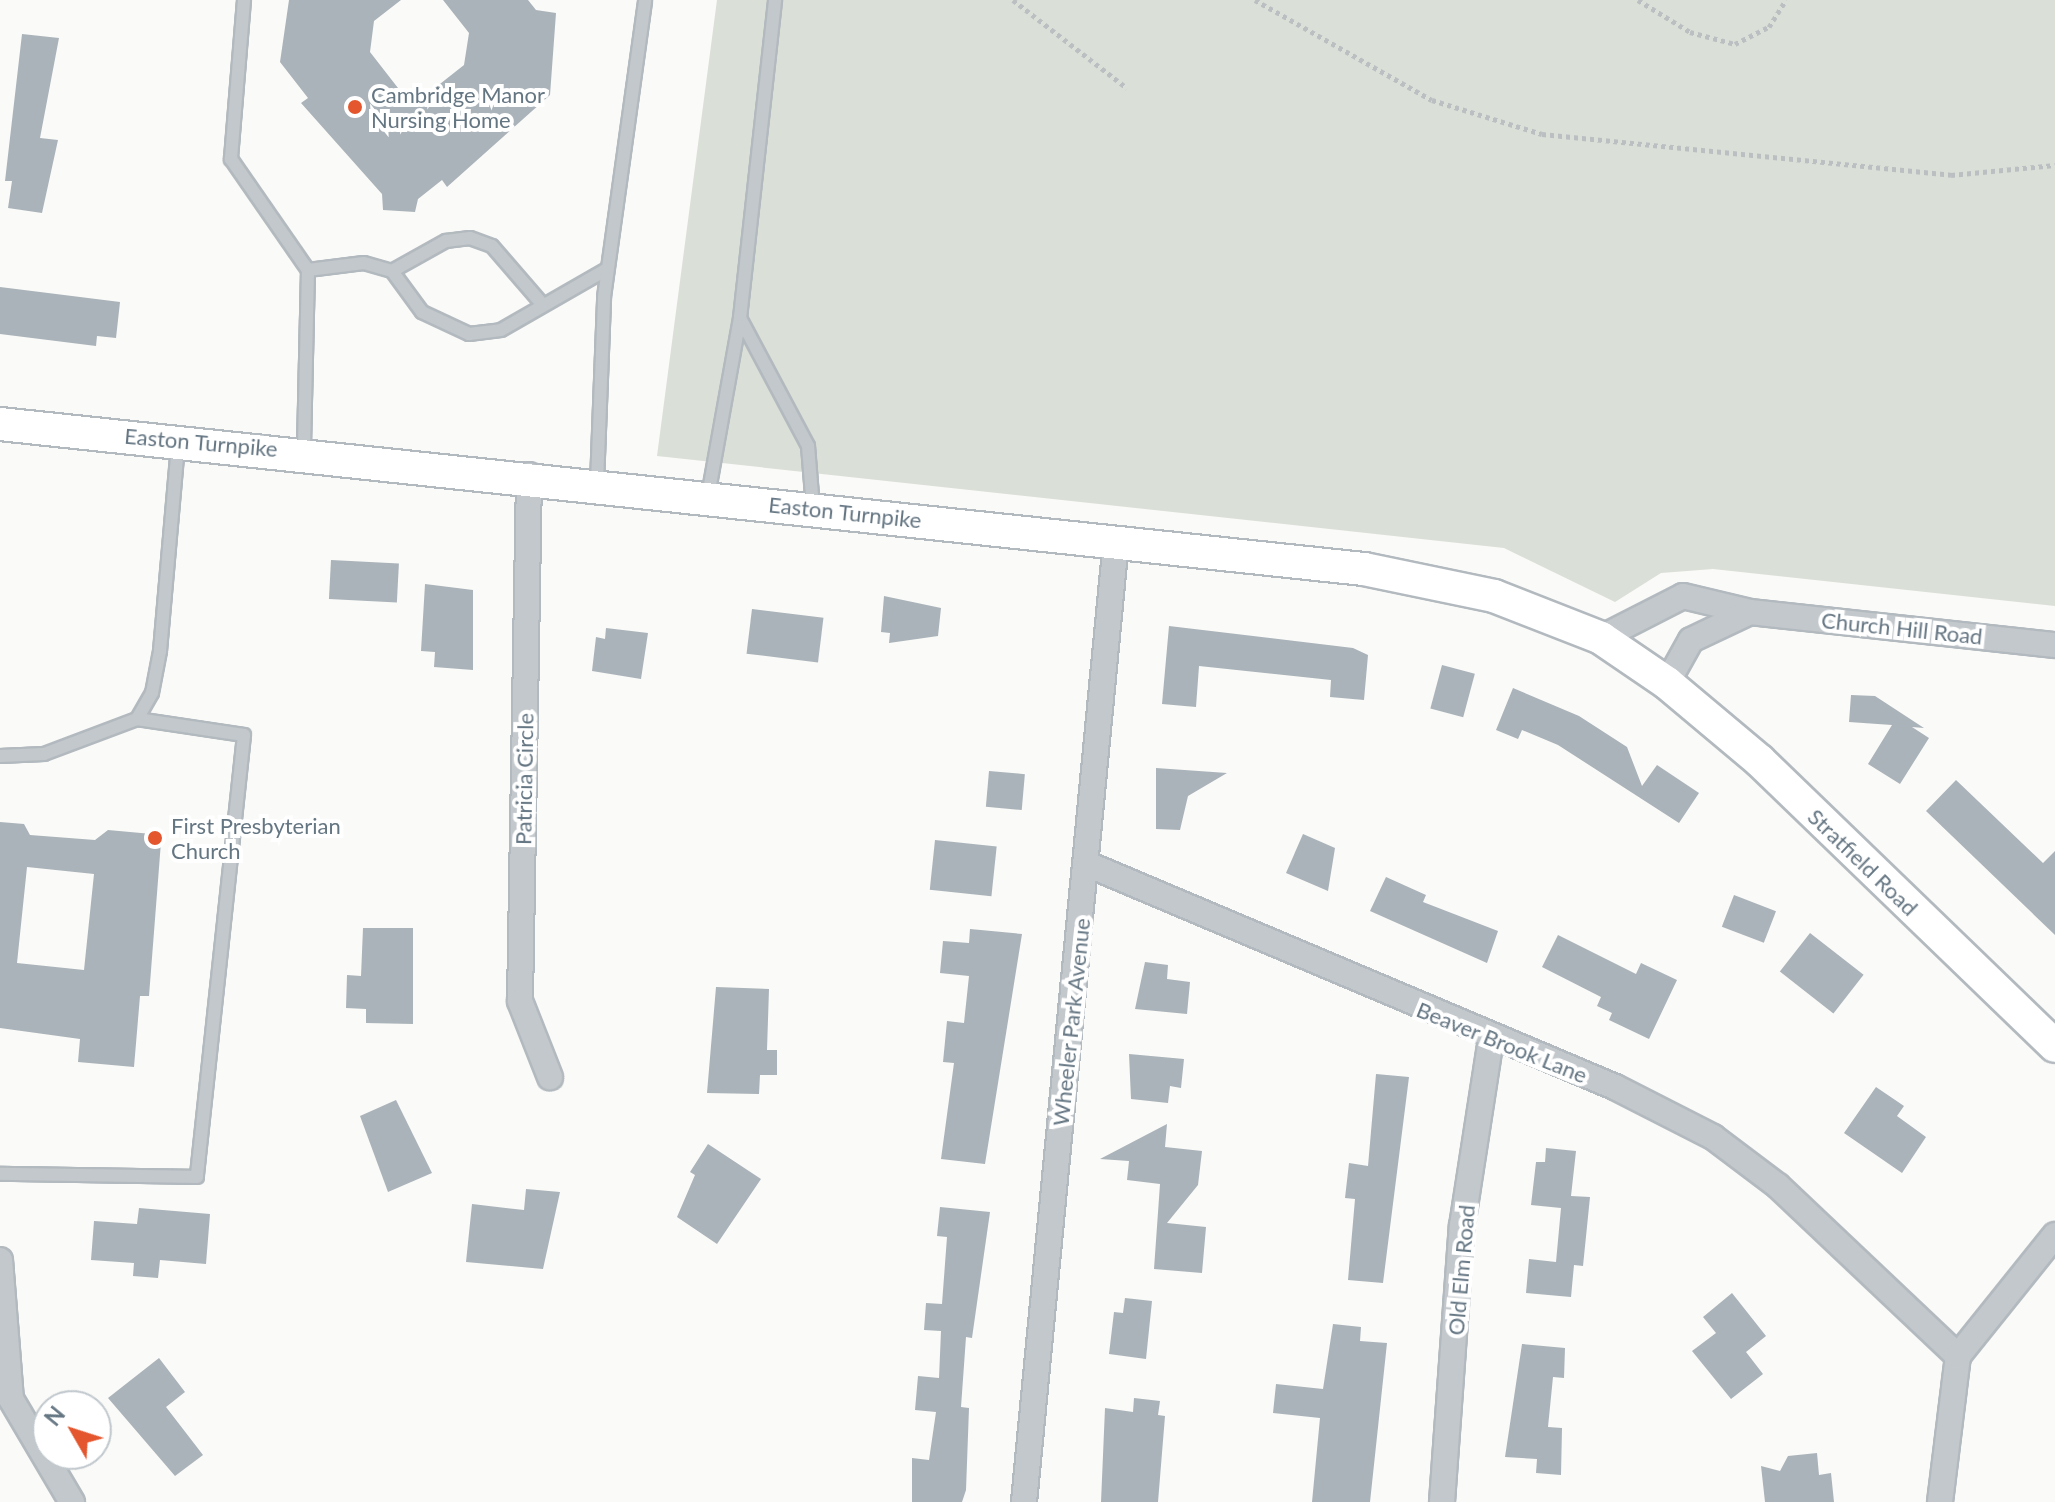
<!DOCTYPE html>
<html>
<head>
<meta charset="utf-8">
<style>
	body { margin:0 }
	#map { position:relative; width:2055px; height:1502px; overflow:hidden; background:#fafaf8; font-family:Lato,sans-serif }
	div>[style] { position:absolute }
	.green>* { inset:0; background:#dadfd7 }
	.building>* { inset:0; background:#aab3b9; transform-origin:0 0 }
	.path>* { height:5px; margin-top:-2.5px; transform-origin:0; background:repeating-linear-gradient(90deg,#bbbfc2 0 4px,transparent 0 8px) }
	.roads { filter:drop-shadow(2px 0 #b3babf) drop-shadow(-2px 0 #b3babf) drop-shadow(0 2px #b3babf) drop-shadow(0 -2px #b3babf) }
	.lane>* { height:12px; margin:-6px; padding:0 6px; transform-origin:6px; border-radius:6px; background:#c3c8cc }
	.street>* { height:24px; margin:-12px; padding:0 12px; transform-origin:12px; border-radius:12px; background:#c3c8cc }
	.secondary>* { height:32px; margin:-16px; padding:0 16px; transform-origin:16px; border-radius:16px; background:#fff }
	.dots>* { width:22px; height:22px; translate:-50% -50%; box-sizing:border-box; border:4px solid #fff; border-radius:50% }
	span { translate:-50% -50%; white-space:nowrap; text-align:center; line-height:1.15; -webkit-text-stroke:8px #fff; paint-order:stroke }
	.poi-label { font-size:22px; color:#657683 }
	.left { translate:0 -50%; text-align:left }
	.street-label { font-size:22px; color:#657683 }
	.north { position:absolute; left:32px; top:1390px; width:80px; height:80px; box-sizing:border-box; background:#fff; border:2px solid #c1c8cd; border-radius:50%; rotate:309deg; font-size:22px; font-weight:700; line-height:32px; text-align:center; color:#657683 }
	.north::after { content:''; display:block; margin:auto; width:28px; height:36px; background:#e4572e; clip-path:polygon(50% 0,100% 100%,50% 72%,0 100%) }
</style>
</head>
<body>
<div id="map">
	<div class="green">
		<i style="clip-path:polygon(717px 0,2055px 0,2055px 606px,1713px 569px,1661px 573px,1615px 602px,1504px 548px,657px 456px)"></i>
	</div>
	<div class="building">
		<i style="clip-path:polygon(289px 0,401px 0,374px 21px,370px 52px,412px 106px,464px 65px,469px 33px,443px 0,528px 0,536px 10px,556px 13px,550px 95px,447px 187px,442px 180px,418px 199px,415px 212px,383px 210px,382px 194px,301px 103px,308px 98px,280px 62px)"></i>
		<i style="clip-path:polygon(22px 34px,59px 38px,40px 138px,58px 140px,42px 213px,8px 208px,12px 181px,5px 181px)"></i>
		<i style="clip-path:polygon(0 287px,120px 302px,116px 338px,97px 336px,96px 346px,0 334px)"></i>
		<i style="left:331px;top:560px;width:68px;height:39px;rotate:3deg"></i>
		<i style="clip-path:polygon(425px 584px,473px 590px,473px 670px,434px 667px,435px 652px,421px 651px)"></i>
		<i style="clip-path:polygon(884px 596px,941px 608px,938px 636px,889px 643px,890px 633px,881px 632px)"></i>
		<i style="left:752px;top:609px;width:72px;height:45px;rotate:7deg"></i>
		<i style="clip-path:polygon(1169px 626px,1353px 648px,1368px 655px,1364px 700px,1330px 697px,1331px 680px,1199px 666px,1196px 707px,1162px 704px)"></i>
		<i style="clip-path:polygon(606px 628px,648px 633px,641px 679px,592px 671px,596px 637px,605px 639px)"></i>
		<i style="left:1442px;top:665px;width:34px;height:45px;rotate:15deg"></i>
		<i style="clip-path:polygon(1513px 688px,1579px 716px,1627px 747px,1642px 786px,1657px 765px,1699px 793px,1679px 823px,1558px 745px,1522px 730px,1518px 739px,1496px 730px)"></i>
		<i style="clip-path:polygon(1851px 695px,1875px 696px,1924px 728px,1912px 727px,1929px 738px,1900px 784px,1868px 764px,1892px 725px,1849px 722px)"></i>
		<i style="clip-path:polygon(1156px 768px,1227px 773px,1188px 796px,1180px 830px,1156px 829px)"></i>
		<i style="left:989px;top:771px;width:36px;height:36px;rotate:5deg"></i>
		<i style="clip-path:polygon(1956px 780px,2043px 863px,2055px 851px,2055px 935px,1926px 811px)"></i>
		<i style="clip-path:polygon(evenodd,0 822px,24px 824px,30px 835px,95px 840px,108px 830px,152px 834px,151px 841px,161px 842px,149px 996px,140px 996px,134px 1067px,78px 1062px,80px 1039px,0 1028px,0 822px,27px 867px,94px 874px,84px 970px,17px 963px,27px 867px)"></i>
		<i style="clip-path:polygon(1303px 834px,1335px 848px,1328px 891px,1286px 873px)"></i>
		<i style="left:935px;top:840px;width:62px;height:50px;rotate:6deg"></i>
		<i style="clip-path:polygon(1386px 877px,1426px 895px,1423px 902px,1498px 931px,1487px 963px,1370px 911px)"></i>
		<i style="left:1734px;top:895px;width:45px;height:34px;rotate:21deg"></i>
		<i style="clip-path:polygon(363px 928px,413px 928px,413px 1024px,366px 1023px,366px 1009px,346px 1008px,347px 975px,361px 976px)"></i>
		<i style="clip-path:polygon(970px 929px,1022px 934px,985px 1164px,941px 1159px,954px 1063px,943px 1062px,947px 1021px,964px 1023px,969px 976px,940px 973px,943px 941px,969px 943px)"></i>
		<i style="left:1810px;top:933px;width:68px;height:49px;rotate:38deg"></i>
		<i style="clip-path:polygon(1558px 935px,1636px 974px,1641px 963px,1677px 980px,1649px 1039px,1609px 1020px,1612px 1013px,1597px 1006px,1601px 997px,1542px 967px)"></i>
		<i style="clip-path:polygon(1145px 962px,1168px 965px,1167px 979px,1190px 982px,1187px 1014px,1135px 1009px)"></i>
		<i style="clip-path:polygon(716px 987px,769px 989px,767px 1050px,777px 1050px,777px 1075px,760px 1075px,759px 1094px,707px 1093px)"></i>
		<i style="clip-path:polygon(1129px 1054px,1184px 1059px,1181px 1088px,1170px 1086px,1168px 1103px,1131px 1099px)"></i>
		<i style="clip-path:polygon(1376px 1074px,1409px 1077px,1383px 1283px,1348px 1280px,1355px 1199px,1345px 1198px,1349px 1163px,1368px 1166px)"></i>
		<i style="clip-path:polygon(1876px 1087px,1904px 1106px,1897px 1116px,1926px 1137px,1902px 1173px,1844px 1133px)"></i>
		<i style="clip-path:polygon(396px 1100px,432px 1173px,388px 1192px,360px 1116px)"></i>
		<i style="clip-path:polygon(1167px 1124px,1165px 1147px,1202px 1151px,1198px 1185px,1167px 1223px,1206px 1227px,1202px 1273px,1154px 1269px,1160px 1184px,1127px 1180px,1129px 1161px,1100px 1159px)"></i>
		<i style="clip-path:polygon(708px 1144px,761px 1179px,717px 1244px,677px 1217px,695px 1175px,690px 1172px)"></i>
		<i style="clip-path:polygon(1546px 1148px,1576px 1151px,1571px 1196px,1590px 1197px,1583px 1266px,1574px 1265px,1571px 1297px,1526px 1293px,1529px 1259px,1556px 1262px,1561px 1208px,1531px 1205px,1536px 1162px,1545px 1162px)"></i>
		<i style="clip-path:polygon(526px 1189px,560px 1192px,543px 1269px,466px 1262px,472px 1204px,524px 1210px)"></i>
		<i style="clip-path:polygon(940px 1207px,990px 1212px,972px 1338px,966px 1337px,961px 1407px,969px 1408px,966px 1490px,962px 1502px,912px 1502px,912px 1458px,929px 1460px,936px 1412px,915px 1410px,918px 1376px,939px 1378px,941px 1331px,924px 1330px,926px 1303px,942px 1304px,947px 1237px,937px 1236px)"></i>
		<i style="clip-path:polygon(139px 1208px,210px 1214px,206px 1264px,160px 1260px,158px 1278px,133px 1276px,134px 1263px,91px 1260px,94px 1221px,137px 1224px)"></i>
		<i style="clip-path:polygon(1732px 1293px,1766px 1336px,1746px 1352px,1763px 1374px,1731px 1399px,1692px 1351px,1716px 1333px,1703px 1317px)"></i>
		<i style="clip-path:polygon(1125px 1298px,1152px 1301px,1146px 1359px,1109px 1354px,1114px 1312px,1123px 1313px)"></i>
		<i style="clip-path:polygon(1333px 1324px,1361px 1327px,1360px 1341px,1387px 1343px,1370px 1502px,1312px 1502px,1320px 1418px,1273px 1413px,1276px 1384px,1323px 1389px)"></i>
		<i style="clip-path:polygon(1522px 1344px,1565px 1348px,1564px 1378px,1553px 1377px,1548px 1427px,1562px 1428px,1561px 1475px,1536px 1473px,1537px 1459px,1505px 1457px)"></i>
		<i style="clip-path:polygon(159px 1358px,185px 1392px,166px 1407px,203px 1455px,175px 1476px,108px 1398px)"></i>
		<i style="clip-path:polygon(1134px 1398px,1160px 1401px,1158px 1415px,1165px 1416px,1158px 1502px,1101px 1502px,1105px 1408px,1133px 1412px)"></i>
		<i style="clip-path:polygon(1817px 1453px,1819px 1475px,1831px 1473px,1834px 1502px,1765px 1502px,1761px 1466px,1780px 1471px,1788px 1456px)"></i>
	</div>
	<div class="path">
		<i style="left:1013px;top:0;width:144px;rotate:37.7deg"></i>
		<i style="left:1255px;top:0;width:203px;rotate:29.5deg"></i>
		<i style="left:1432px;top:100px;width:115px;rotate:17.2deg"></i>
		<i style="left:1542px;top:134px;width:411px;rotate:5.7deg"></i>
		<i style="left:1951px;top:175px;width:104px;rotate:-5.5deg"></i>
		<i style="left:1638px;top:0;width:61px;rotate:31.6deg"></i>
		<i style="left:1690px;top:32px;width:47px;rotate:14.9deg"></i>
		<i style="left:1735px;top:44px;width:38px;rotate:-27deg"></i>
		<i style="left:1769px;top:27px;width:32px;rotate:-58deg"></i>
	</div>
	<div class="roads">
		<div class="lane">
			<i style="left:244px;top:0;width:160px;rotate:94.7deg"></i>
			<i style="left:231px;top:159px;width:135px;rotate:55.3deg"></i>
			<i style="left:308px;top:270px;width:182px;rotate:91.3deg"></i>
			<i style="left:308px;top:270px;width:56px;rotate:-7.1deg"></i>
			<i style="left:364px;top:263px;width:29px;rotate:16deg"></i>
			<i style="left:392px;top:271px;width:51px;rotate:53.8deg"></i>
			<i style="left:422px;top:312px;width:52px;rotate:25.1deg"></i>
			<i style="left:469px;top:334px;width:32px;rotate:-7deg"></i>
			<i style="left:501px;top:330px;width:122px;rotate:-29.9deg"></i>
			<i style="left:392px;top:271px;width:62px;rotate:-29.1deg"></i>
			<i style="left:446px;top:241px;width:24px;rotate:-7deg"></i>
			<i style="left:470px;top:238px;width:23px;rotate:20deg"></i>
			<i style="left:492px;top:246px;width:77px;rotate:49.2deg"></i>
			<i style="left:740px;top:318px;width:145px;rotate:62deg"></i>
			<i style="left:808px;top:446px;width:62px;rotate:85.4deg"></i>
			<i style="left:597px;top:483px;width:186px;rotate:-87.8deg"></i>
			<i style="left:604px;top:297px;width:300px;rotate:-82.1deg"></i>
			<i style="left:708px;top:496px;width:181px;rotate:-79.8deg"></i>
			<i style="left:740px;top:318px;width:320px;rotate:-83.7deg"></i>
			<i style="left:137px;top:719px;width:30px;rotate:-60deg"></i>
			<i style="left:152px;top:693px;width:43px;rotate:-79.2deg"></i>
			<i style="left:160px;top:651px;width:208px;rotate:-85deg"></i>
			<i style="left:0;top:756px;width:44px;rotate:-2.6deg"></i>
			<i style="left:44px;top:754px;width:99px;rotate:-20.6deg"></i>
			<i style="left:137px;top:719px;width:108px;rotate:8.5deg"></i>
			<i style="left:244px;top:735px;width:444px;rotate:96.1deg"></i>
			<i style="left:197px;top:1177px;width:197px;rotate:-179.1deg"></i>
		</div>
		<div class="street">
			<i style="left:529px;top:475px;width:526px;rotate:90.98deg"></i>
			<i style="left:520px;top:1001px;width:82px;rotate:68.5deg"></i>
			<i style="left:1601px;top:638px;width:92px;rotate:-27.1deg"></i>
			<i style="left:1683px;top:596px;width:69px;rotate:13.4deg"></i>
			<i style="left:1750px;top:612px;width:307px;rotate:6.2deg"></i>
			<i style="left:1667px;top:683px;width:49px;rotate:-60.8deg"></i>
			<i style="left:1691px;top:640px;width:65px;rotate:-25.4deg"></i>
			<i style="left:1087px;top:864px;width:573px;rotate:22.9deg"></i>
			<i style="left:1615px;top:1087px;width:110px;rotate:27deg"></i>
			<i style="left:1713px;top:1137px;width:81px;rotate:37deg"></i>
			<i style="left:1778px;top:1186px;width:248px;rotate:43.4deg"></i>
			<i style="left:0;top:1260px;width:139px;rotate:85.5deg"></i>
			<i style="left:11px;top:1399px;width:120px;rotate:59.4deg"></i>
			<i style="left:1024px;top:1502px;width:964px;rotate:-84.53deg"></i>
			<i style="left:1442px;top:1502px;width:277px;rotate:-85.9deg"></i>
			<i style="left:1462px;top:1226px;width:189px;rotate:-81.2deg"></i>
			<i style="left:1940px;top:1502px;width:147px;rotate:-83deg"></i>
			<i style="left:1958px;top:1356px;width:155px;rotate:-51.3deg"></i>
		</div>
		<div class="secondary">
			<i style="left:0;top:424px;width:1372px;rotate:6.07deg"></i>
			<i style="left:1364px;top:569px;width:133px;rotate:11.7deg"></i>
			<i style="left:1494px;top:596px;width:115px;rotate:21.4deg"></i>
			<i style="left:1601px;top:638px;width:80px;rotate:34.3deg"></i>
			<i style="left:1667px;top:683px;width:121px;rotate:40deg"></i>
			<i style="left:1760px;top:761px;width:410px;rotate:44deg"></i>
		</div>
	</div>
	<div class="dots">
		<i style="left:355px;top:107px;background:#e4572e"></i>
		<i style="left:155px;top:838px;background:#e4572e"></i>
	</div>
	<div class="poi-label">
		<span class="left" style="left:371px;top:107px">Cambridge Manor<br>Nursing Home</span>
		<span class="left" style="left:171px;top:838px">First Presbyterian<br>Church</span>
	</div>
	<div class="street-label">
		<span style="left:201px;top:442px;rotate:5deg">Easton Turnpike</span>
		<span style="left:845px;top:512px;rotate:6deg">Easton Turnpike</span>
		<span style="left:1902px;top:628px;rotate:6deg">Church Hill Road</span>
		<span style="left:524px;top:779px;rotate:-89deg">Patricia Circle</span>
		<span style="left:1863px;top:862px;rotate:44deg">Stratfield Road</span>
		<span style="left:1071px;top:1022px;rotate:-84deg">Wheeler Park Avenue</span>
		<span style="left:1502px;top:1042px;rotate:22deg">Beaver Brook Lane</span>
		<span style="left:1461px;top:1270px;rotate:-85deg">Old Elm Road</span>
	</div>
	<div class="north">N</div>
</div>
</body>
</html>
